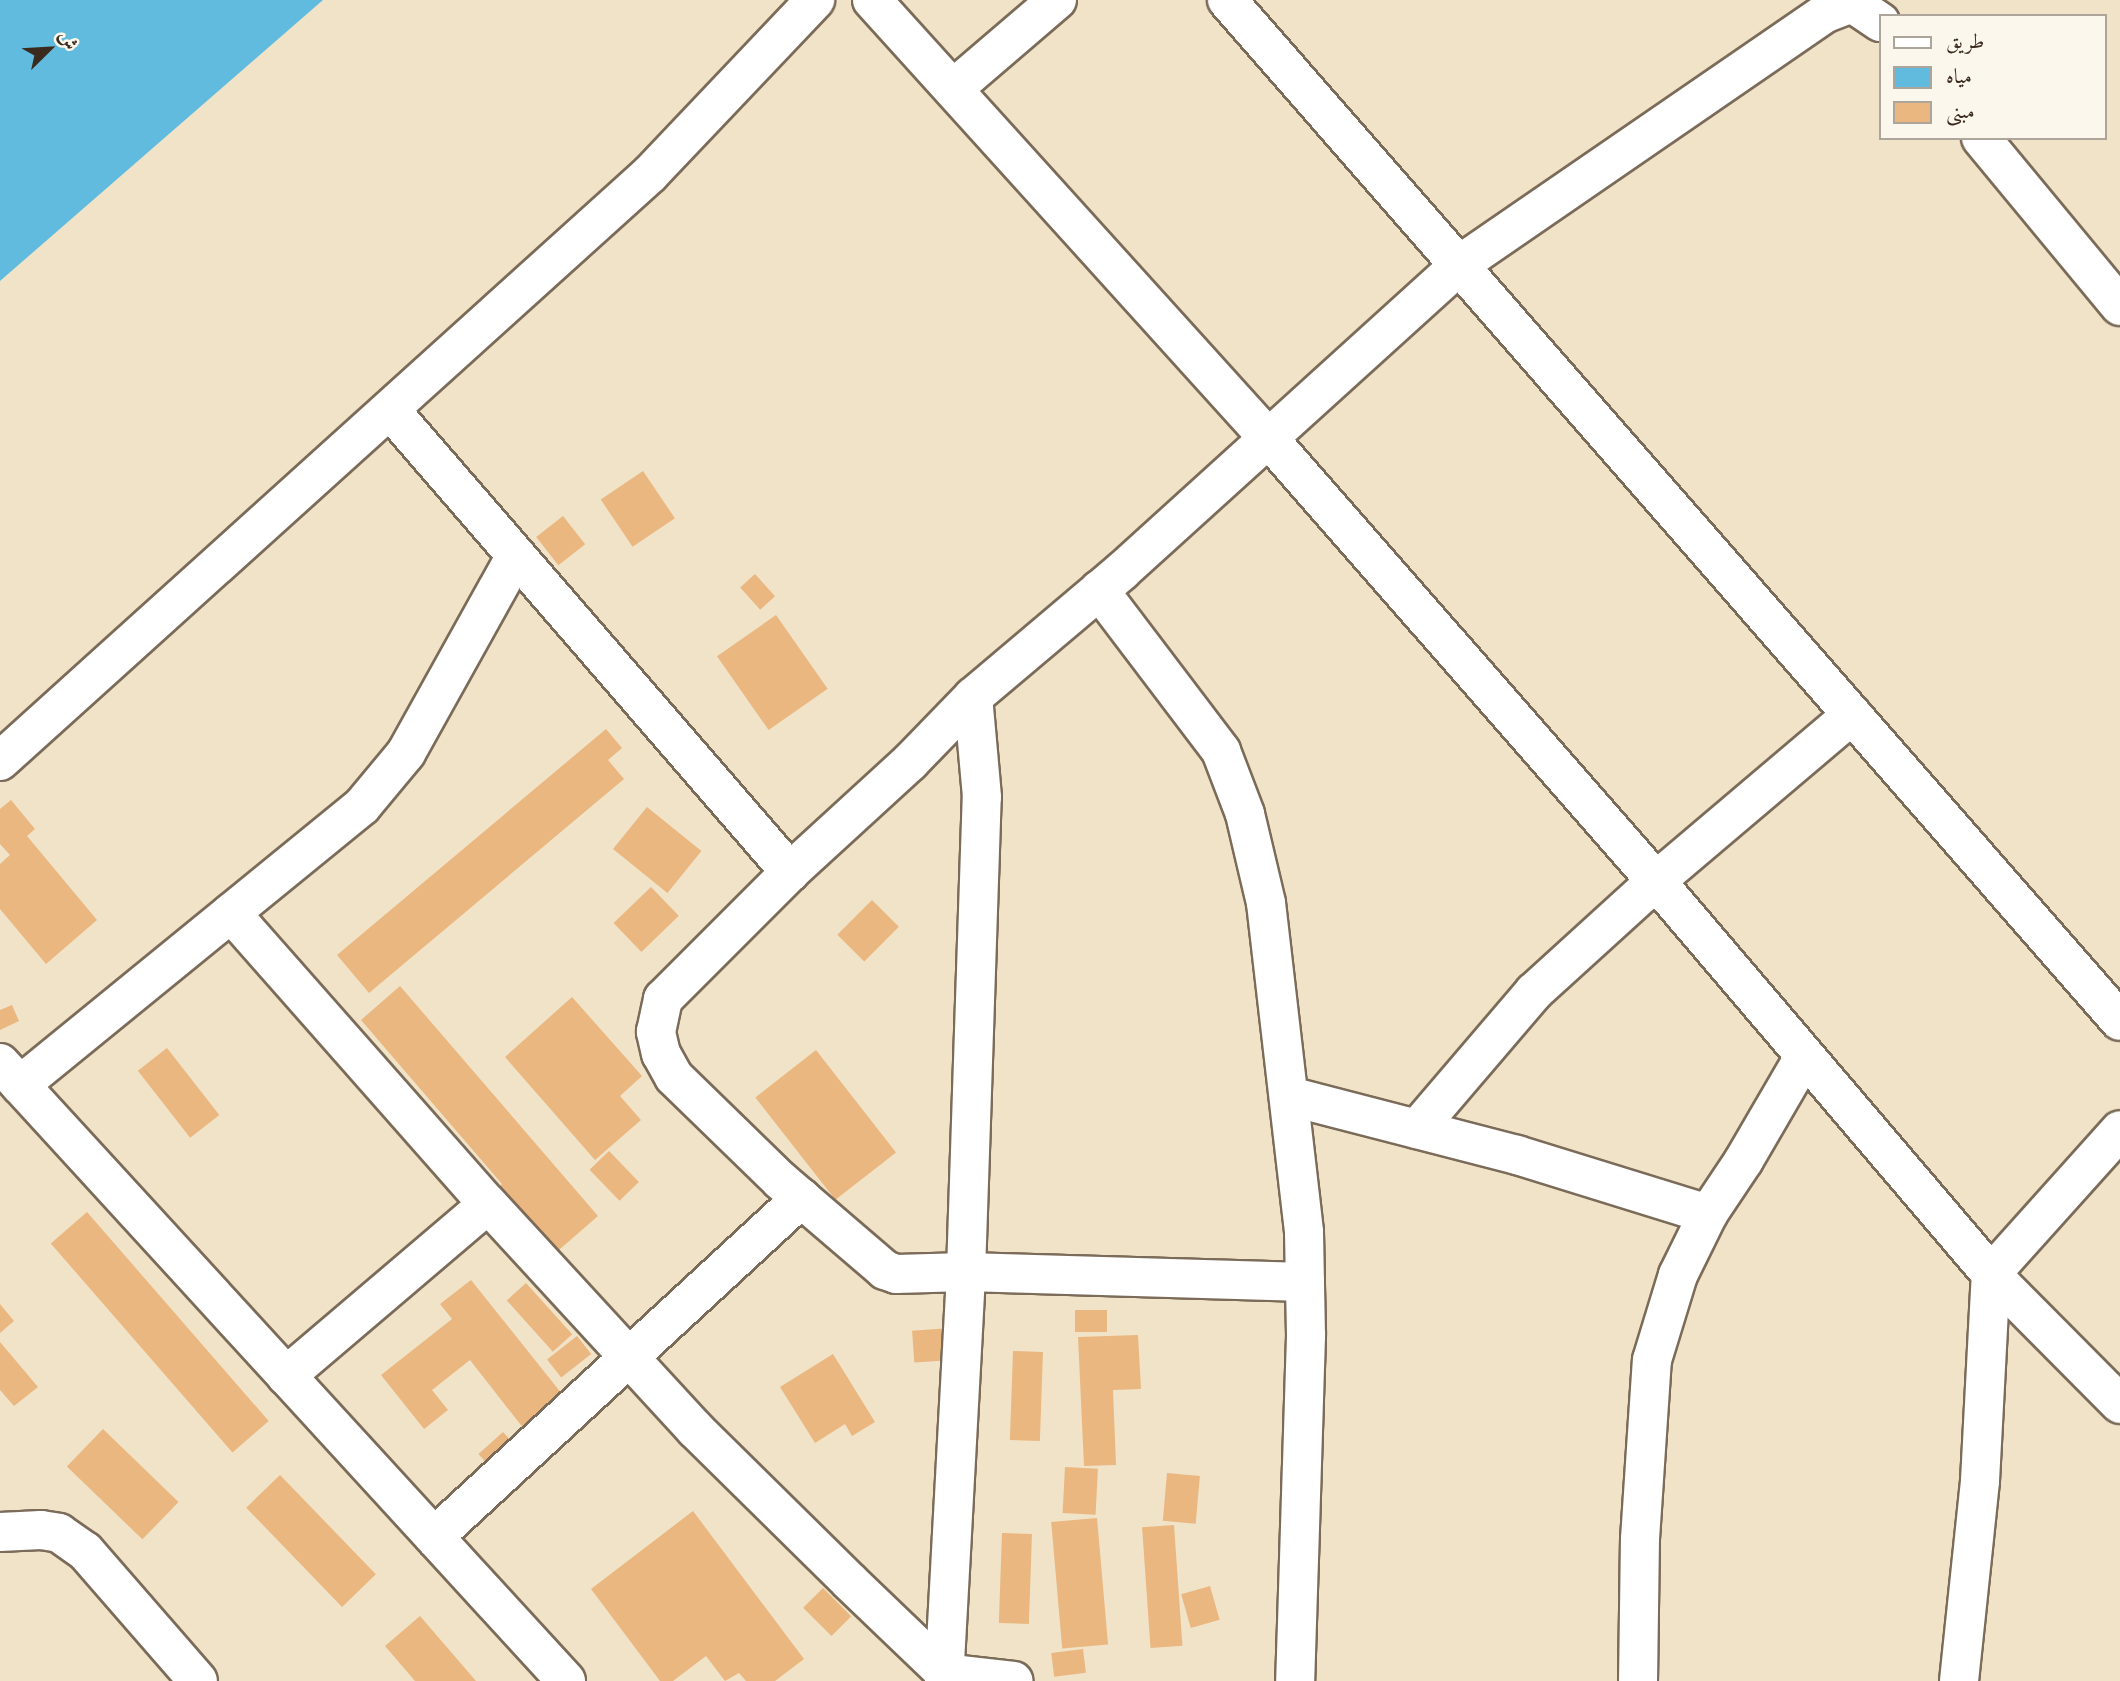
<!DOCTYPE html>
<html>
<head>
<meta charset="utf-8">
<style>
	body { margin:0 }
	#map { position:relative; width:2120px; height:1681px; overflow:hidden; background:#f1e3c7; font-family:"IM FELL French Canon",Amiri,serif }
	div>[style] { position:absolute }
	.water>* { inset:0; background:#60bbde }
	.building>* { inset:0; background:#eab780; transform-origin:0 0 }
	.roads { filter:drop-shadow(2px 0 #7b6b59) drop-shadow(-2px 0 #7b6b59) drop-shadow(0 2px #7b6b59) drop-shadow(0 -2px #7b6b59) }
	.minor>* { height:38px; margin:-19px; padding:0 19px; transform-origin:19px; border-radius:19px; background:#fff }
	.tertiary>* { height:38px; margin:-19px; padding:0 19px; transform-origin:19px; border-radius:19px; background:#fff }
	span { translate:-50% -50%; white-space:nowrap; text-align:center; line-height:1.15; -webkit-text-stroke:5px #fbf7ec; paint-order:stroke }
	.legend { position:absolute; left:1879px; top:14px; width:228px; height:126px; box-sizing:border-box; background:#fbf7ec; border:2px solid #aea59a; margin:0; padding:9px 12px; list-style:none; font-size:21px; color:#3b2a1e }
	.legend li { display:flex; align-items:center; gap:14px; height:35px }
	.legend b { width:35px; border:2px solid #aea59a }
	.north { position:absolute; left:14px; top:14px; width:70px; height:70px; -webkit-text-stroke:5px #fbf7ec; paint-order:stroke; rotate:66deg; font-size:19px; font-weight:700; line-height:28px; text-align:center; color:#3b2a1e }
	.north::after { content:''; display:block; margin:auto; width:24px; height:32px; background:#3b2a1e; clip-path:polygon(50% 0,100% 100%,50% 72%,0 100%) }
</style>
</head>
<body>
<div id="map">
	<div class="water">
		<i style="clip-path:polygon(0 0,323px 0,0 281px)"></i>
	</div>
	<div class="building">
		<i style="left:643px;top:471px;width:57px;height:51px;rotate:56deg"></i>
		<i style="left:563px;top:516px;width:36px;height:34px;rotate:52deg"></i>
		<i style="left:755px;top:574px;width:30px;height:20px;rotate:48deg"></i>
		<i style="left:776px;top:615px;width:90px;height:72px;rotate:55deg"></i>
		<i style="clip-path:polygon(606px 729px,622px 748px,608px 760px,624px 779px,369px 993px,337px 955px)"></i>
		<i style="clip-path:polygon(11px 800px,35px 829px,27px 836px,97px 920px,46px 964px,0 909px,0 864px,10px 855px,0 844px,0 809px)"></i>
		<i style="left:647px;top:807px;width:70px;height:54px;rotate:39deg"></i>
		<i style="left:651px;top:887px;width:40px;height:52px;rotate:46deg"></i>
		<i style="left:872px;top:900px;width:38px;height:49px;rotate:45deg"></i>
		<i style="clip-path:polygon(400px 986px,598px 1216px,552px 1256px,495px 1190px,502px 1184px,361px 1020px)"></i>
		<i style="clip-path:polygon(572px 997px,642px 1076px,620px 1096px,641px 1120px,595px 1160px,505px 1057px)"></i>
		<i style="clip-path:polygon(12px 1005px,19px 1021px,0 1030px,0 1010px)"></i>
		<i style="left:167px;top:1048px;width:85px;height:37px;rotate:52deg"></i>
		<i style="left:816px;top:1050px;width:130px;height:77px;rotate:52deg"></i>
		<i style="left:609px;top:1151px;width:43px;height:27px;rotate:46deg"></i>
		<i style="left:87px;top:1212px;width:277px;height:48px;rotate:49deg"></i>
		<i style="clip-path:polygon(471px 1280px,578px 1414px,538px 1447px,470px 1360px,432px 1390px,448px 1410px,424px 1429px,381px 1375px,452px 1319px,440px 1304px)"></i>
		<i style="left:526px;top:1283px;width:69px;height:26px;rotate:48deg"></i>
		<i style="clip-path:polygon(0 1304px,14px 1321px,0 1333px)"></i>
		<i style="left:1107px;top:1310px;width:22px;height:32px;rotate:90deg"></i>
		<i style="left:950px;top:1328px;width:32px;height:38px;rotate:86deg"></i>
		<i style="clip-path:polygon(1138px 1335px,1141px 1389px,1113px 1390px,1116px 1465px,1084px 1466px,1078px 1337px)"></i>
		<i style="left:577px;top:1336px;width:23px;height:38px;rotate:52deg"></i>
		<i style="clip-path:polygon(0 1342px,38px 1387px,14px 1406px,0 1390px)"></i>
		<i style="left:1013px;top:1351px;width:30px;height:89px;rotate:2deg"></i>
		<i style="clip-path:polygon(833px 1354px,875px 1422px,852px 1436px,845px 1424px,815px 1443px,780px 1387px)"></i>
		<i style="left:103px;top:1429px;width:105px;height:52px;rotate:44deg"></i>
		<i style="left:503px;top:1432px;width:38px;height:33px;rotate:48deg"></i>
		<i style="left:1065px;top:1467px;width:33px;height:46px;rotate:3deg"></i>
		<i style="left:1167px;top:1473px;width:33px;height:48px;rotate:5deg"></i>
		<i style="left:280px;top:1475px;width:138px;height:47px;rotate:46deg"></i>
		<i style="clip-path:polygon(693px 1511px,804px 1659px,775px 1681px,746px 1681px,739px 1673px,725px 1681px,706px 1656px,673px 1681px,660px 1681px,591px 1589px)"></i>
		<i style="left:1097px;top:1518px;width:127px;height:46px;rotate:85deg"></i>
		<i style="left:1174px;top:1525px;width:121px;height:32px;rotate:86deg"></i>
		<i style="left:1002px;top:1533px;width:30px;height:90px;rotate:2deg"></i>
		<i style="left:1210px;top:1586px;width:35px;height:30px;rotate:74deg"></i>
		<i style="left:823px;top:1588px;width:40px;height:28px;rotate:45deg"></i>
		<i style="clip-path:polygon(420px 1616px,476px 1681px,415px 1681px,385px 1646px)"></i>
		<i style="left:1083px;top:1649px;width:24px;height:32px;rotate:83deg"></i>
	</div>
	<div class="roads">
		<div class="minor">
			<i style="left:872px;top:0;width:592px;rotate:47.88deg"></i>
			<i style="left:1269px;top:439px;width:587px;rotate:48.8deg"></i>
			<i style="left:1656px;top:881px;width:516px;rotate:49.56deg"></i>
			<i style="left:1991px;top:1274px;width:183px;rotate:45.2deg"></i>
			<i style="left:953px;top:89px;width:137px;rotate:-40.6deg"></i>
			<i style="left:1981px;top:138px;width:218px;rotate:50.4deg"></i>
			<i style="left:391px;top:411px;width:610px;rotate:49.12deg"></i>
			<i style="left:1099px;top:590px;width:202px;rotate:52.8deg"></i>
			<i style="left:1221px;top:751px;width:67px;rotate:69.1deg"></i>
			<i style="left:1245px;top:814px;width:91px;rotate:76.7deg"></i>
			<i style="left:1266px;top:903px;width:331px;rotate:83.4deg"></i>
			<i style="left:1304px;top:1232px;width:104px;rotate:88.9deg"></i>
			<i style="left:1306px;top:1336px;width:345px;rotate:91.8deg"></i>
			<i style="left:231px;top:913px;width:388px;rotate:48.6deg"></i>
			<i style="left:488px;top:1204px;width:306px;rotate:47.4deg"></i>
			<i style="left:695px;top:1429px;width:216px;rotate:44.6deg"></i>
			<i style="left:849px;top:1581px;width:133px;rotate:43.8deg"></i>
			<i style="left:945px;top:1673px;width:69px;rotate:6.6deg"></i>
			<i style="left:0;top:1063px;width:838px;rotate:47.51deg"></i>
			<i style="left:20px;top:1085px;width:441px;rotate:-39.2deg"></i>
			<i style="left:362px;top:806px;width:69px;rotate:-50.3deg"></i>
			<i style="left:406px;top:753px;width:224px;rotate:-60.9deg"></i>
			<i style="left:1289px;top:1096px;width:236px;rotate:14.5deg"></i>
			<i style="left:1517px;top:1155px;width:200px;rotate:17.2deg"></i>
			<i style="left:1417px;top:1129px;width:180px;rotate:-49.5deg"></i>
			<i style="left:1534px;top:992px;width:165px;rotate:-42.3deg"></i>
			<i style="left:1656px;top:881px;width:257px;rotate:-40.3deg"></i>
			<i style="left:1305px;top:1282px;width:339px;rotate:-178.3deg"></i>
			<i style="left:966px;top:1272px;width:70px;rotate:178.4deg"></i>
			<i style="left:896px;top:1274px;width:12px;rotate:-160deg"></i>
			<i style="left:885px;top:1270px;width:137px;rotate:-139.4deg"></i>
			<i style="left:781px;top:1181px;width:149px;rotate:-135.8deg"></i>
			<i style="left:674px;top:1077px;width:26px;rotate:-119deg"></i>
			<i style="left:661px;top:1054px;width:23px;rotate:-103deg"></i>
			<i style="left:656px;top:1032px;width:34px;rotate:-78deg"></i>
			<i style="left:663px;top:999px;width:180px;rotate:-45deg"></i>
			<i style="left:790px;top:872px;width:163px;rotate:-42.5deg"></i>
			<i style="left:910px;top:762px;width:91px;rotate:-45.9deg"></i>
			<i style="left:973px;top:697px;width:195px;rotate:-40.2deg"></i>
			<i style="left:1122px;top:571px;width:455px;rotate:-42.2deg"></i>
			<i style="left:1459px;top:265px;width:445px;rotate:-34.5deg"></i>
			<i style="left:1826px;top:13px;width:28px;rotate:-21deg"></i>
			<i style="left:1852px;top:3px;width:34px;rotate:34deg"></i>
			<i style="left:286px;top:1376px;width:265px;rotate:-40.4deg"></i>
			<i style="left:0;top:1532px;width:41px;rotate:-2.8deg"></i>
			<i style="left:41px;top:1530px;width:18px;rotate:9deg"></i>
			<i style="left:59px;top:1533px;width:32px;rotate:35deg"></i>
			<i style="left:85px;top:1551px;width:172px;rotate:49deg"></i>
			<i style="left:434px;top:1537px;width:500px;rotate:-42.7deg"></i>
			<i style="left:944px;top:1681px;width:410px;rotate:-86.9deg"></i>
			<i style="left:966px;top:1272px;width:475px;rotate:-88.1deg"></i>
			<i style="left:982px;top:797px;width:100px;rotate:-95.1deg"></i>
			<i style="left:1638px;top:1681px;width:142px;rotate:-89.2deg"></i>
			<i style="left:1640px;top:1539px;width:179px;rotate:-86.2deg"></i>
			<i style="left:1652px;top:1360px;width:89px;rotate:-73deg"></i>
			<i style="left:1678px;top:1275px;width:68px;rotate:-63.8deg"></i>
			<i style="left:1708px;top:1214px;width:65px;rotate:-56.3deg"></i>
			<i style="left:1744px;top:1160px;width:119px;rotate:-59.8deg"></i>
			<i style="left:1959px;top:1681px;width:201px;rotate:-84deg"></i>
			<i style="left:1980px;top:1481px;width:207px;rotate:-87deg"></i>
			<i style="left:1991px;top:1274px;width:193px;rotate:-48.1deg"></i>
		</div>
		<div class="tertiary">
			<i style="left:1227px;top:0;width:1356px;rotate:48.83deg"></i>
			<i style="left:0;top:761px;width:876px;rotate:-42.08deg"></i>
			<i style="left:650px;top:174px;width:240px;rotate:-46.5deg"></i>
		</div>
	</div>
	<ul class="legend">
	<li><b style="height:9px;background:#fff"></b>طريق</li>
	<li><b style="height:19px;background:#60bbde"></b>مياه</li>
	<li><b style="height:19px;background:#eab780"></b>مبنى</li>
	</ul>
	<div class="north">ش</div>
</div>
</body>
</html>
